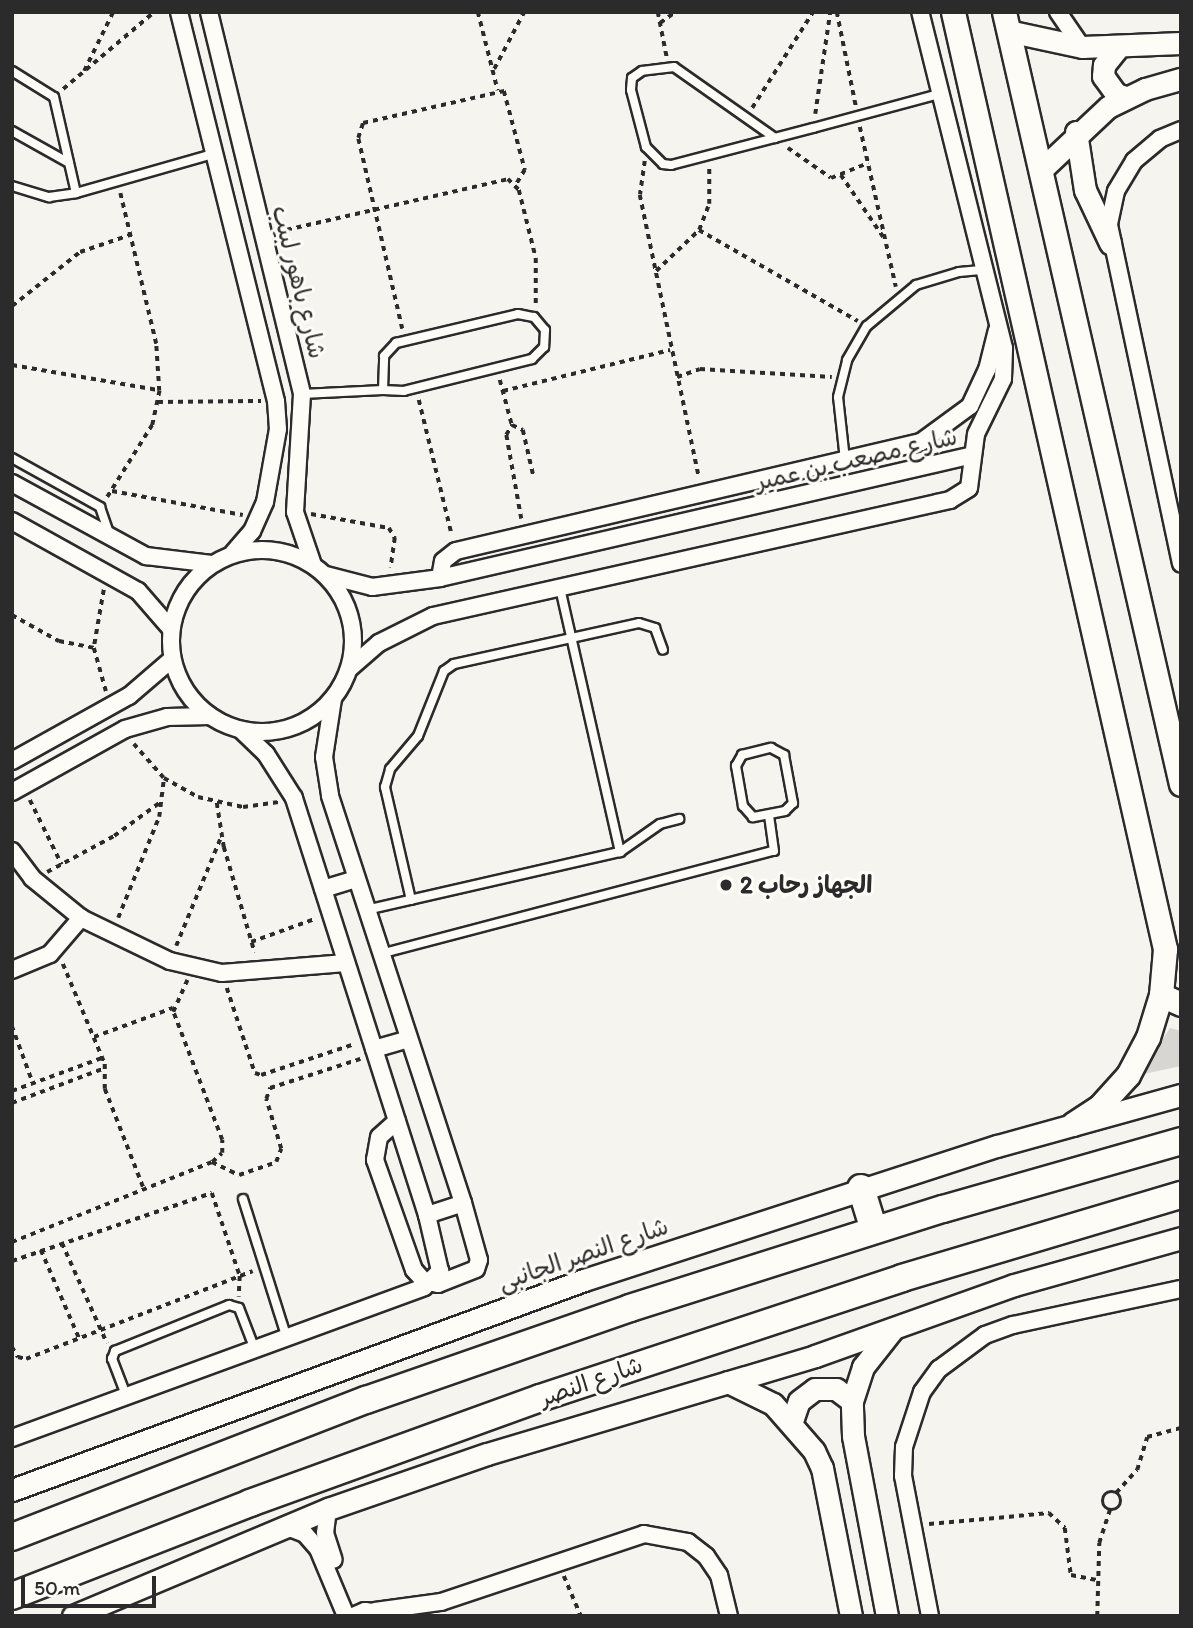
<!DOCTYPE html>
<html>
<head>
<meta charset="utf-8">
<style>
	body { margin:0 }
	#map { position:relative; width:1193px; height:1628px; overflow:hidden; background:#f5f4ef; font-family:Itim,"Playpen Sans Arabic",sans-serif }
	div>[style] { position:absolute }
	.green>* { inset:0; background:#d7d6d2 }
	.path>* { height:3.5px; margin-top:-1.75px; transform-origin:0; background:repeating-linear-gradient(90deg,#2b2b2b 0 5px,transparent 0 10px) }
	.path>.ring { margin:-1.75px; padding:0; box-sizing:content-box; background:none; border:3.5px solid #2b2b2b; border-radius:50% }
	.roads { filter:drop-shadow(2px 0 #2b2b2b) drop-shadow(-2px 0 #2b2b2b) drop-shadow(0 2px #2b2b2b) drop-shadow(0 -2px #2b2b2b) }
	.service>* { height:8px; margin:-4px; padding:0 4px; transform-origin:4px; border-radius:4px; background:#fdfcf7 }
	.minor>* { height:16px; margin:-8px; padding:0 8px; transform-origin:8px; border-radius:8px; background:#fdfcf7 }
	.minor>.ring { margin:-8px; padding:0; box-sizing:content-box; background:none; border:16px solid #fdfcf7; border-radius:50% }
	.tertiary>* { height:21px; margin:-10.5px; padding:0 10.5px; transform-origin:10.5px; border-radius:10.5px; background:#fdfcf7 }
	.secondary>* { height:23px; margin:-11.5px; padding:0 11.5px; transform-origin:11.5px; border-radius:11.5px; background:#fdfcf7 }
	.primary>* { height:26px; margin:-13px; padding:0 13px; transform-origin:13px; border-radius:13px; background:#fdfcf7 }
	.dots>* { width:19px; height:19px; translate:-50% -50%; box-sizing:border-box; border:4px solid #fdfcf7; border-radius:50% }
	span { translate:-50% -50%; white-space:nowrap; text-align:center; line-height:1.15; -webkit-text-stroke:6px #fdfcf7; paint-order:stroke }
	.street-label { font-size:24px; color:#2b2b2b }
	.poi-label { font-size:24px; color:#2b2b2b; font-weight:700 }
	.left { translate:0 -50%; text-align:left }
	.frame { position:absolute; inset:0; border:14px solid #2b2b2b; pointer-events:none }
	.scale { position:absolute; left:21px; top:1576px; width:135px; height:32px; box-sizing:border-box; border:4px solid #2b2b2b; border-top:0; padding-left:9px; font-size:21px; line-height:24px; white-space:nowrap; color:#2b2b2b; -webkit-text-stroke:5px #fdfcf7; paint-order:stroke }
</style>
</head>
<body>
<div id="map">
	<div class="green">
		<i style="clip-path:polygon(1170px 1028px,1181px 1031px,1181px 1066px,1139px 1075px)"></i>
	</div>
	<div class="path">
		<i style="left:478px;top:12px;width:81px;rotate:75.8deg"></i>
		<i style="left:658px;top:12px;width:47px;rotate:78.9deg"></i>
		<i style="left:837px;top:12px;width:96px;rotate:78.6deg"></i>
		<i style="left:660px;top:23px;width:19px;rotate:-36deg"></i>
		<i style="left:494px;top:69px;width:64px;rotate:-62.2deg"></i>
		<i style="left:84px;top:71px;width:66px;rotate:-63.8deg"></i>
		<i style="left:63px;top:89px;width:119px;rotate:-40.2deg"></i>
		<i style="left:752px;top:108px;width:114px;rotate:-57.6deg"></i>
		<i style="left:815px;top:114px;width:103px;rotate:-81.6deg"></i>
		<i style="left:860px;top:127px;width:164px;rotate:77.3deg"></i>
		<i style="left:788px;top:148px;width:52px;rotate:34.9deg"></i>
		<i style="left:831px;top:178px;width:40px;rotate:-22deg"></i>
		<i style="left:645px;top:161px;width:34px;rotate:98deg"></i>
		<i style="left:640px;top:195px;width:289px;rotate:78.2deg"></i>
		<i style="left:841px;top:175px;width:76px;rotate:55.7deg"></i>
		<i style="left:699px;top:230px;width:183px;rotate:29.8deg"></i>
		<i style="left:277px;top:232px;width:237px;rotate:-12.9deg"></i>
		<i style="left:508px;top:179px;width:16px;rotate:45deg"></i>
		<i style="left:519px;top:190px;width:70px;rotate:76deg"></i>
		<i style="left:536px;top:258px;width:47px;rotate:90deg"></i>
		<i style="left:656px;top:271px;width:59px;rotate:-43.6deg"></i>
		<i style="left:699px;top:230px;width:28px;rotate:-69deg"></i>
		<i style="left:709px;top:204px;width:37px;rotate:-90deg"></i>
		<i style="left:12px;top:306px;width:87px;rotate:-38.5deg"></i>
		<i style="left:80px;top:252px;width:53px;rotate:-18.8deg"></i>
		<i style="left:402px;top:329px;width:196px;rotate:-103deg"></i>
		<i style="left:358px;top:138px;width:16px;rotate:-72deg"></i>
		<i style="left:363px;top:123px;width:145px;rotate:-12.8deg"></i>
		<i style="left:504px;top:91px;width:82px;rotate:75.1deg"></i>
		<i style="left:525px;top:170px;width:17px;rotate:121deg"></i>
		<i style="left:12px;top:365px;width:148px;rotate:9.7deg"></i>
		<i style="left:677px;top:377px;width:24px;rotate:-19deg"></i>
		<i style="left:700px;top:369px;width:132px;rotate:3.5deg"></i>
		<i style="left:500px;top:380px;width:47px;rotate:75.1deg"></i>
		<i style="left:503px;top:391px;width:172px;rotate:-13.8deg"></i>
		<i style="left:419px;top:400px;width:139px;rotate:76.3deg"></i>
		<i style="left:158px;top:402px;width:103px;rotate:-0.6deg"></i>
		<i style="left:112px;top:491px;width:133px;rotate:10.4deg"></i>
		<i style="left:107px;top:497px;width:85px;rotate:-58deg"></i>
		<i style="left:152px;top:425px;width:35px;rotate:-78deg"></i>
		<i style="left:159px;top:391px;width:47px;rotate:-93.7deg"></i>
		<i style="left:156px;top:344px;width:155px;rotate:-103.4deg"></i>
		<i style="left:311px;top:514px;width:79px;rotate:10.2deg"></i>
		<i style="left:389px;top:528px;width:12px;rotate:59deg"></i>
		<i style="left:395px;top:538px;width:30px;rotate:98deg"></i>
		<i style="left:521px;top:519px;width:85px;rotate:-100.1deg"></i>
		<i style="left:506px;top:435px;width:12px;rotate:-59deg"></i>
		<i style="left:512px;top:425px;width:12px;rotate:24deg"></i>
		<i style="left:523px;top:430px;width:49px;rotate:77.1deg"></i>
		<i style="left:104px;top:590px;width:59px;rotate:99.8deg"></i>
		<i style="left:94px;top:648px;width:45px;rotate:74.4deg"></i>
		<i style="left:12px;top:615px;width:54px;rotate:29deg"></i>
		<i style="left:59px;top:641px;width:36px;rotate:11deg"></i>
		<i style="left:134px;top:744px;width:45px;rotate:48.6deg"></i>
		<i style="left:164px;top:778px;width:39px;rotate:29deg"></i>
		<i style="left:198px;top:797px;width:46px;rotate:12.5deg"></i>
		<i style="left:243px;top:807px;width:36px;rotate:-8deg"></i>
		<i style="left:30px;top:800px;width:72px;rotate:63.8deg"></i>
		<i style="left:217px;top:803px;width:45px;rotate:81deg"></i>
		<i style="left:224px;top:847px;width:110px;rotate:73.7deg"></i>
		<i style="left:47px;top:872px;width:76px;rotate:-28.2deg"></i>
		<i style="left:114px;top:836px;width:59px;rotate:-36.1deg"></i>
		<i style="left:118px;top:918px;width:109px;rotate:-67.9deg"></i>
		<i style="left:159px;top:817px;width:39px;rotate:-83deg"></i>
		<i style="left:251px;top:942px;width:68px;rotate:-19.8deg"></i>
		<i style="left:176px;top:946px;width:118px;rotate:-67.6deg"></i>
		<i style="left:63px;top:964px;width:108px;rotate:67.2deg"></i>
		<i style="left:105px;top:1064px;width:25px;rotate:90deg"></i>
		<i style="left:105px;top:1089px;width:107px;rotate:68.7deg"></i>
		<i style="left:227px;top:988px;width:89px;rotate:71.8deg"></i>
		<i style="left:255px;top:1073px;width:6px;rotate:18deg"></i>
		<i style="left:261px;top:1075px;width:99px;rotate:-18.3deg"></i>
		<i style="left:12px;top:1026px;width:61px;rotate:69.8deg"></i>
		<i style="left:94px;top:1037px;width:84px;rotate:-20.2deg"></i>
		<i style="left:12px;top:1091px;width:96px;rotate:-20.1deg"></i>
		<i style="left:12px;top:1103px;width:99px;rotate:-20.6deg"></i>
		<i style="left:212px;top:1162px;width:30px;rotate:26deg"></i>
		<i style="left:239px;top:1175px;width:39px;rotate:-19deg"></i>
		<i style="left:276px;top:1162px;width:14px;rotate:-69deg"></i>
		<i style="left:281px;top:1149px;width:52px;rotate:-106.7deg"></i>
		<i style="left:266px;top:1099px;width:12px;rotate:-70deg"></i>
		<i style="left:270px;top:1088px;width:95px;rotate:-17.9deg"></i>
		<i style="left:12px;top:1242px;width:215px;rotate:-21.8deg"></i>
		<i style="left:212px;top:1162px;width:13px;rotate:-42deg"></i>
		<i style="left:222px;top:1153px;width:13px;rotate:-90deg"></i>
		<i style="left:222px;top:1140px;width:137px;rotate:-110.9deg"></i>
		<i style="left:173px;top:1012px;width:35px;rotate:-66deg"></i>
		<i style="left:62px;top:1243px;width:110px;rotate:65.8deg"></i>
		<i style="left:41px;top:1250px;width:96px;rotate:66.6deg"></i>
		<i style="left:12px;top:1261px;width:211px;rotate:-18.8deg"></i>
		<i style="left:212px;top:1193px;width:88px;rotate:71.4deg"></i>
		<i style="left:240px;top:1276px;width:21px;rotate:93deg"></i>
		<i style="left:12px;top:1347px;width:12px;rotate:59deg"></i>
		<i style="left:18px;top:1357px;width:8px;rotate:14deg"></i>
		<i style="left:26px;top:1359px;width:243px;rotate:-21.2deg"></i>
		<i class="ring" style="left:1103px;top:1492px;width:14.5px;height:14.5px"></i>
		<i style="left:1116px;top:1493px;width:31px;rotate:-48deg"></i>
		<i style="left:1137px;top:1470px;width:34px;rotate:-73deg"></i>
		<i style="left:1147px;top:1437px;width:35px;rotate:-15deg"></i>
		<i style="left:929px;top:1524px;width:121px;rotate:-5.2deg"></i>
		<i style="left:1049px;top:1513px;width:22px;rotate:43deg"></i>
		<i style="left:1065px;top:1528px;width:47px;rotate:82.7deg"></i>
		<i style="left:1071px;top:1575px;width:26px;rotate:11deg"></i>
		<i style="left:564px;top:1576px;width:43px;rotate:67deg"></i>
		<i style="left:1097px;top:1616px;width:73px;rotate:-88.4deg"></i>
		<i style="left:1099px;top:1543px;width:36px;rotate:-72deg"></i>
	</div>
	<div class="roads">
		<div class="service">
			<i style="left:12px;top:71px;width:49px;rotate:31.8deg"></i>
			<i style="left:54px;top:97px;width:98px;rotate:77.1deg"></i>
			<i style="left:12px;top:131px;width:65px;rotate:29.3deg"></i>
			<i style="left:775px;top:138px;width:123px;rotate:-144.9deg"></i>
			<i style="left:674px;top:67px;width:32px;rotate:173deg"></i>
			<i style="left:642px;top:71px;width:12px;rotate:145deg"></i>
			<i style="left:632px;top:78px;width:12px;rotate:95deg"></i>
			<i style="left:631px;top:90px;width:59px;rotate:75.3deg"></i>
			<i style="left:646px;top:147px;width:24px;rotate:45deg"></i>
			<i style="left:663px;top:164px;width:8px;rotate:7deg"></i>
			<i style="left:671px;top:165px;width:147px;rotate:-14.6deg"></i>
			<i style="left:813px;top:128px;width:131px;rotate:-15.1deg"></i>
			<i style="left:12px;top:186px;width:39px;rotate:17deg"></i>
			<i style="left:49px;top:197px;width:27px;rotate:-8deg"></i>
			<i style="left:76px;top:193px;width:146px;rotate:-15.9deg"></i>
			<i style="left:302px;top:394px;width:81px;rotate:-2.8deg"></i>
			<i style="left:383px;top:390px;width:34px;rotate:-88deg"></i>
			<i style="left:384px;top:356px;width:18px;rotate:-47deg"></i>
			<i style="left:396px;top:343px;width:125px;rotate:-13.4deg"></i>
			<i style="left:518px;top:314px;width:16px;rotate:11deg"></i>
			<i style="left:534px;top:317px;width:17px;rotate:50deg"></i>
			<i style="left:545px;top:330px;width:17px;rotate:93deg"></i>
			<i style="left:544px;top:347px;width:17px;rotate:135deg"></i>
			<i style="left:532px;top:359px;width:132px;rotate:166deg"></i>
			<i style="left:404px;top:391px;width:21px;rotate:-177deg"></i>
			<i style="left:12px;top:458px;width:101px;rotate:29.1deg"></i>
			<i style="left:100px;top:507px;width:31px;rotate:71deg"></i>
			<i style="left:845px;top:460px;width:63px;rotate:-96.3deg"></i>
			<i style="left:838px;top:397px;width:38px;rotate:-76deg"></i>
			<i style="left:847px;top:360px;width:39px;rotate:-60deg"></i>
			<i style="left:867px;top:326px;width:64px;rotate:-39.9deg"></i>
			<i style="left:916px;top:285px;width:45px;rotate:-16.8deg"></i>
			<i style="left:959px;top:272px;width:22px;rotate:-5deg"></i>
			<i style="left:560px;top:588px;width:271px;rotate:77.2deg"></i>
			<i style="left:771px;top:748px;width:15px;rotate:28deg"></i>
			<i style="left:784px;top:755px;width:49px;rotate:79.4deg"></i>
			<i style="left:793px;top:803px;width:11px;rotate:135deg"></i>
			<i style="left:785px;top:811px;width:33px;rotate:169deg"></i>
			<i style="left:753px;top:817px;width:15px;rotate:-132deg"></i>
			<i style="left:743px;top:806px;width:41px;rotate:-99.9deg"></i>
			<i style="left:736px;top:766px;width:13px;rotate:-61deg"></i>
			<i style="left:742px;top:755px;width:30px;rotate:-14deg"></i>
			<i style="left:411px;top:900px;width:116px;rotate:-103deg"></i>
			<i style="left:385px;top:787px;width:19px;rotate:-74deg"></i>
			<i style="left:390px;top:769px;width:43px;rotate:-49.7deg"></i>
			<i style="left:418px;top:736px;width:70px;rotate:-68.2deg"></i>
			<i style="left:444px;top:671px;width:12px;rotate:-35deg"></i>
			<i style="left:454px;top:664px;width:189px;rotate:-12.5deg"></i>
			<i style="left:639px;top:623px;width:17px;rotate:17deg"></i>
			<i style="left:655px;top:628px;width:23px;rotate:70deg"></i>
			<i style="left:366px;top:910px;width:261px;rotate:-12.9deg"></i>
			<i style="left:620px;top:852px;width:49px;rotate:-35deg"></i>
			<i style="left:660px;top:824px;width:20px;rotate:-15deg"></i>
			<i style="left:380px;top:954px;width:407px;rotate:-14.7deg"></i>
			<i style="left:774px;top:851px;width:36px;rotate:-98deg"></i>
			<i style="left:243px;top:1199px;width:143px;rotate:72.5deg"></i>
			<i style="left:126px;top:1395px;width:39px;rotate:-111deg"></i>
			<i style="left:112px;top:1359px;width:9px;rotate:-69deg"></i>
			<i style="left:115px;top:1351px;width:123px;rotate:-22deg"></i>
			<i style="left:229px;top:1305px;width:10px;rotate:17deg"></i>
			<i style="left:239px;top:1308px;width:42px;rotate:69deg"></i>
		</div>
		<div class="minor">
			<i style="left:179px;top:12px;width:401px;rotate:76deg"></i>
			<i style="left:276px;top:401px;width:28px;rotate:86deg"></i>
			<i style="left:278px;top:429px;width:74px;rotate:100.1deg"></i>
			<i style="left:265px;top:502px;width:32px;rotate:114deg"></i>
			<i style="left:252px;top:531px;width:29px;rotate:131deg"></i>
			<i style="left:209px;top:12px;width:393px;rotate:76.3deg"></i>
			<i style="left:302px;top:394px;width:118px;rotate:93.4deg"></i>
			<i style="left:295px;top:512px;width:56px;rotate:71.2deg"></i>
			<i style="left:1058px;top:12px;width:42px;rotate:55.6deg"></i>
			<i style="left:1181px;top:130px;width:23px;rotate:157deg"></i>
			<i style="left:1160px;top:139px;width:34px;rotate:140deg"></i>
			<i style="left:1134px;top:161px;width:35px;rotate:121deg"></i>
			<i style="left:1116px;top:191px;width:35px;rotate:102deg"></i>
			<i style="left:1109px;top:225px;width:346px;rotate:78deg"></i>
			<i style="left:12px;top:483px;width:153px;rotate:28.6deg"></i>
			<i style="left:146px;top:556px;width:66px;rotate:6.9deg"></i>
			<i style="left:12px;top:521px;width:144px;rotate:29.1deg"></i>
			<i style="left:138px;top:591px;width:50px;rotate:49deg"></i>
			<i class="ring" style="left:171px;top:550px;width:166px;height:166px"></i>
			<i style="left:326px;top:575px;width:48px;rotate:14.6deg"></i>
			<i style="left:372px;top:587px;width:69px;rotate:-7.5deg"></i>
			<i style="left:440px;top:578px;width:547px;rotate:-12.99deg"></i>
			<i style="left:440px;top:578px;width:17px;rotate:-80deg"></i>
			<i style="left:443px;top:561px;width:16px;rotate:-38deg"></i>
			<i style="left:456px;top:551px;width:478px;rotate:-13.2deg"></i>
			<i style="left:921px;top:442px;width:61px;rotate:-36.3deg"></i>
			<i style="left:970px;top:406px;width:40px;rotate:-65deg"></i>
			<i style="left:987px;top:370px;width:41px;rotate:-76deg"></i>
			<i style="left:349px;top:669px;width:40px;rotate:-41deg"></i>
			<i style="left:379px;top:643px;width:60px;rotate:-26.6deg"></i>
			<i style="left:433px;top:616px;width:530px;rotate:-12.65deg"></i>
			<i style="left:950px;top:500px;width:22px;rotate:-32deg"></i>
			<i style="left:969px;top:488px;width:54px;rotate:-82.6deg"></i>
			<i style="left:976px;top:434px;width:61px;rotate:-63.9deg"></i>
			<i style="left:1003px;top:379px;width:31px;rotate:-88deg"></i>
			<i style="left:1004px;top:348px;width:346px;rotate:-104deg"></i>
			<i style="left:333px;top:699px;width:59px;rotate:98.8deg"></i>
			<i style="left:324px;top:757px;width:39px;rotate:81deg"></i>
			<i style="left:330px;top:796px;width:428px;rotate:71.9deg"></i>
			<i style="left:463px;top:1203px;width:59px;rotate:74.3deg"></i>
			<i style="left:479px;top:1260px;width:9px;rotate:108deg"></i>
			<i style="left:476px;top:1269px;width:41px;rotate:158.5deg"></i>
			<i style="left:438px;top:1284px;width:14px;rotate:-168deg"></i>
			<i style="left:424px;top:1281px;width:15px;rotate:-132deg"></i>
			<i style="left:414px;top:1270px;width:117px;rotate:-109.5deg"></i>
			<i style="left:375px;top:1160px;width:23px;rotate:-80deg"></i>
			<i style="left:379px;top:1137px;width:24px;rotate:-42deg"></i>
			<i style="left:12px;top:761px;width:134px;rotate:-29.1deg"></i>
			<i style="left:129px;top:696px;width:57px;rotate:-40.7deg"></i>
			<i style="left:12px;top:792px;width:129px;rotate:-29.1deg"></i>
			<i style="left:125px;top:729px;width:44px;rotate:-15.9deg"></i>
			<i style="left:167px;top:717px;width:43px;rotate:-1.3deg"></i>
			<i style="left:12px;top:851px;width:34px;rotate:53deg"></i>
			<i style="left:32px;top:878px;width:63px;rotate:39.2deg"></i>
			<i style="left:81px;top:918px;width:99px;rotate:25.8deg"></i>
			<i style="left:170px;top:961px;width:53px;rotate:13deg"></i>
			<i style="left:222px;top:973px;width:124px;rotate:-4.6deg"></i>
			<i style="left:323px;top:889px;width:34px;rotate:-17deg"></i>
			<i style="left:12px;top:970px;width:41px;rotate:-22.8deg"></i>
			<i style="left:50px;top:954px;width:48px;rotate:-49.3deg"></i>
			<i style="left:374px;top:1049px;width:35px;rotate:-16deg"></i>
			<i style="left:427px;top:1215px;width:38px;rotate:-18deg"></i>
			<i style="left:12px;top:1438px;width:439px;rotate:-20.1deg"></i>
			<i style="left:424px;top:1287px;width:23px;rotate:-45deg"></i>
			<i style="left:440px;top:1271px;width:57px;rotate:-103.1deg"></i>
			<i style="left:427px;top:1215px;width:438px;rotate:-107.7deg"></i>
			<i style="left:294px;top:798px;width:52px;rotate:-122.5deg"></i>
			<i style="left:266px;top:754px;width:35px;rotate:-136deg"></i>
			<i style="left:328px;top:1509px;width:24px;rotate:97deg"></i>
			<i style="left:325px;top:1533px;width:28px;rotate:72deg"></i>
			<i style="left:287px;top:1527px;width:19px;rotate:21deg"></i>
			<i style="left:305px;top:1534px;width:20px;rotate:49deg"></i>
			<i style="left:318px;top:1549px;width:73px;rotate:67.3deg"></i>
			<i style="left:375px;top:1611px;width:67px;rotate:-7.8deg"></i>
			<i style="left:441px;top:1602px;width:214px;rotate:-18.5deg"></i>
			<i style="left:644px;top:1534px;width:45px;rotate:10.3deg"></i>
			<i style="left:688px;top:1542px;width:23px;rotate:38deg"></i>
			<i style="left:706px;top:1556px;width:23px;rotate:56deg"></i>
			<i style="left:719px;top:1575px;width:42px;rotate:76.3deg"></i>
			<i style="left:353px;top:1616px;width:13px;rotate:-23deg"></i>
			<i style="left:365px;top:1611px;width:21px;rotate:8deg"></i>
			<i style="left:930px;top:1616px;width:143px;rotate:-100.9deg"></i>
			<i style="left:903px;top:1476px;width:29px;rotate:-88deg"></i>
			<i style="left:904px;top:1447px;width:58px;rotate:-71.9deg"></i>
			<i style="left:922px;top:1392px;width:29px;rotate:-54deg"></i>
			<i style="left:939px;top:1369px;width:57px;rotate:-36.5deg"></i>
			<i style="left:985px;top:1335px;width:30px;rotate:-20deg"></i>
			<i style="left:1013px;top:1325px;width:172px;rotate:-12.1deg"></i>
		</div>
		<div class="tertiary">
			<i style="left:1008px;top:31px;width:76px;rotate:12.2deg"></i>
			<i style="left:1082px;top:47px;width:99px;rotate:-2.3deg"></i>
			<i style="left:1117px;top:49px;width:21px;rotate:129deg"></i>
			<i style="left:1104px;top:65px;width:11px;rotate:95deg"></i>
			<i style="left:1103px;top:76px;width:22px;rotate:54deg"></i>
			<i style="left:1116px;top:94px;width:10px;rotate:17deg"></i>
			<i style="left:1076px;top:132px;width:59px;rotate:81.2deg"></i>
			<i style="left:1085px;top:190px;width:59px;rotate:64.7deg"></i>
			<i style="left:1042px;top:169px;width:91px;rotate:-43.2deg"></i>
			<i style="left:1108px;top:107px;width:41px;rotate:-25.9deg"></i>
			<i style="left:1145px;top:89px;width:37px;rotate:-16deg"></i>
			<i style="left:728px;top:1382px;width:50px;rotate:26.1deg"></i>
			<i style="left:773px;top:1404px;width:62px;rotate:48.9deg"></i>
			<i style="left:814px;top:1451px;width:19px;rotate:65deg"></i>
			<i style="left:822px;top:1468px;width:151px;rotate:78.9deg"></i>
			<i style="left:792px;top:1421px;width:21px;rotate:-71deg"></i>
			<i style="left:799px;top:1401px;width:20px;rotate:-37deg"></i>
			<i style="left:815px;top:1389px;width:21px"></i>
			<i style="left:836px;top:1389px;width:20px;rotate:37deg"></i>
			<i style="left:12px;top:1490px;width:609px;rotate:-20.16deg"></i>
			<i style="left:584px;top:1280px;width:434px;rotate:-18deg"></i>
			<i style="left:997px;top:1146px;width:191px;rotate:-15.5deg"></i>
			<i style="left:73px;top:1616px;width:277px;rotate:-22.8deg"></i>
			<i style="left:328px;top:1509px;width:168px;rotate:-19.1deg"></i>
			<i style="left:487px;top:1454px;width:342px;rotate:-16.6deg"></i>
			<i style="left:815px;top:1356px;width:211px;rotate:-19.6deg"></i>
			<i style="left:1014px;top:1285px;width:173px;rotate:-15.7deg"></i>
			<i style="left:887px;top:1616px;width:183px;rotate:-100.7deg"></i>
			<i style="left:853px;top:1436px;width:35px;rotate:-92deg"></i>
			<i style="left:852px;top:1401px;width:36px;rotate:-72deg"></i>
			<i style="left:863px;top:1367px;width:48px;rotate:-51.7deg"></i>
		</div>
		<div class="secondary">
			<i style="left:953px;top:12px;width:961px;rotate:77.25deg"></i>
			<i style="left:1165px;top:949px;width:46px;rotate:95deg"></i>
			<i style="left:1161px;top:995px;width:44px;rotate:107.2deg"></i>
			<i style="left:1148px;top:1037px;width:43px;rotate:117.8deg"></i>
			<i style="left:1128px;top:1075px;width:43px;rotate:132.2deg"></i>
			<i style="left:1099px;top:1107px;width:31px;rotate:147deg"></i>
			<i style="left:1004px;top:12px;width:792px;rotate:77.09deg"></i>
			<i style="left:1161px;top:995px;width:22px;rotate:24deg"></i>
		</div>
		<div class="primary">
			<i style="left:861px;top:1188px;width:44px;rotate:72.8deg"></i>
			<i style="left:12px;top:1537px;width:380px;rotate:-21.2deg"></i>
			<i style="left:366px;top:1400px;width:280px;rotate:-19.2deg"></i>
			<i style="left:630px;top:1308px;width:328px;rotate:-17.6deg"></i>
			<i style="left:943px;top:1209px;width:248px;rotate:-15.9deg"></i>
			<i style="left:12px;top:1596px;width:256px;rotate:-21.3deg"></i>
			<i style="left:250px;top:1503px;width:308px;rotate:-19.9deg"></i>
			<i style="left:540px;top:1398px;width:381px;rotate:-18.3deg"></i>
			<i style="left:902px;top:1278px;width:291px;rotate:-16.6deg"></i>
		</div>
	</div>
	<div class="dots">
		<i style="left:726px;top:885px;background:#2b2b2b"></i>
	</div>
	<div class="street-label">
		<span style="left:299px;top:282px;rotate:76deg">شارع باهور لبيب</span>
		<span style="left:856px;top:459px;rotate:-13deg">شارع مصعب بن عمير</span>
		<span style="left:583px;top:1254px;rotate:-19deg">شارع النصر الجانبى</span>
		<span style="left:591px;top:1381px;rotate:-19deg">شارع النصر</span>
	</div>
	<div class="poi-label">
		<span class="left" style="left:740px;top:885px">الجهاز رحاب 2</span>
	</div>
	<div class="frame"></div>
	<div class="scale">50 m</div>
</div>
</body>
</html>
